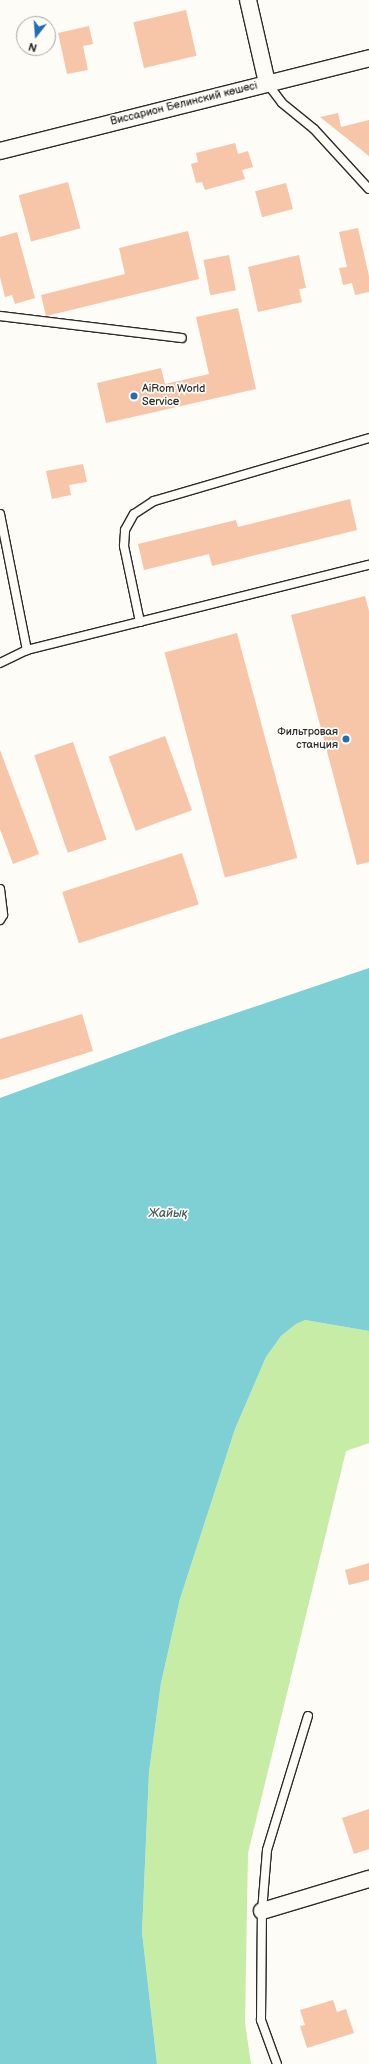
<!DOCTYPE html>
<html>
<head>
<meta charset="utf-8">
<style>
	body { margin:0 }
	#map { position:relative; width:369px; height:2064px; overflow:hidden; background:#fdfcf7; font-family:"Balsamiq Sans",sans-serif }
	div>[style] { position:absolute }
	.green>* { inset:0; background:#c7eca6 }
	.water>* { inset:0; background:#7ed0d4 }
	.building>* { inset:0; background:#f7c5a7; transform-origin:0 0 }
	.roads { filter:drop-shadow(1px 0 #2b2b2b) drop-shadow(-1px 0 #2b2b2b) drop-shadow(0 1px #2b2b2b) drop-shadow(0 -1px #2b2b2b) }
	.lane>* { height:8px; margin:-4px; padding:0 4px; transform-origin:4px; border-radius:4px; background:#fdfcf7 }
	.street>* { height:16px; margin:-8px; padding:0 8px; transform-origin:8px; border-radius:8px; background:#fdfcf7 }
	.dots>* { width:11px; height:11px; translate:-50% -50%; box-sizing:border-box; border:2px solid #fdfcf7; border-radius:50% }
	span { translate:-50% -50%; white-space:nowrap; text-align:center; line-height:1.15; -webkit-text-stroke:3.5px #fdfcf7; paint-order:stroke }
	.street-label { font-size:11px; color:#2b2b2b }
	.poi-label { font-size:11px; color:#2b2b2b }
	.left { translate:0 -50%; text-align:left }
	.right { translate:-100% -50%; text-align:right }
	.water-label { font-size:12px; color:#445d5e; font-style:italic }
	.north { position:absolute; left:16px; top:16px; width:40px; height:40px; box-sizing:border-box; background:#fdfcf7; border:1px solid #a9a8a5; border-radius:50%; rotate:197deg; font-size:11px; font-weight:700; line-height:16px; text-align:center; color:#2b2b2b }
	.north::after { content:''; display:block; margin:auto; width:14px; height:18px; background:#1f6fb2; clip-path:polygon(50% 0,100% 100%,50% 72%,0 100%) }
</style>
</head>
<body>
<div id="map">
	<div class="green">
		<i style="clip-path:polygon(305px 1320px,369px 1331px,369px 1443px,346px 1451px,248px 1853px,245px 2023px,251px 2064px,157px 2064px,142px 1932px,149px 1772px,161px 1683px,180px 1599px,235px 1429px,266px 1357px,281px 1336px,296px 1324px)"></i>
	</div>
	<div class="water">
		<i style="clip-path:polygon(369px 968px,369px 1331px,305px 1320px,296px 1324px,281px 1336px,266px 1357px,235px 1429px,180px 1599px,161px 1683px,149px 1772px,142px 1932px,157px 2064px,0 2064px,0 1098px,177px 1033px)"></i>
	</div>
	<div class="building">
		<i style="left:186px;top:10px;width:47px;height:54px;rotate:77deg"></i>
		<i style="clip-path:polygon(89px 26px,93px 44px,83px 46px,88px 70px,67px 74px,58px 33px)"></i>
		<i style="clip-path:polygon(338px 113px,341px 127px,369px 120px,369px 156px,320px 117px)"></i>
		<i style="clip-path:polygon(235px 143px,238px 154px,248px 151px,253px 167px,242px 170px,245px 179px,205px 190px,202px 182px,196px 183px,191px 164px,198px 162px,196px 153px)"></i>
		<i style="left:68px;top:182px;width:48px;height:51px;rotate:75deg"></i>
		<i style="left:286px;top:183px;width:27px;height:32px;rotate:75deg"></i>
		<i style="clip-path:polygon(358px 228px,369px 276px,369px 292px,355px 295px,352px 283px,343px 285px,339px 268px,347px 267px,339px 232px)"></i>
		<i style="clip-path:polygon(188px 231px,199px 279px,46px 316px,41px 295px,125px 274px,119px 248px)"></i>
		<i style="clip-path:polygon(17px 232px,35px 298px,15px 304px,12px 295px,5px 297px,0 277px,0 237px)"></i>
		<i style="left:229px;top:255px;width:36px;height:26px;rotate:79deg"></i>
		<i style="clip-path:polygon(299px 255px,306px 288px,299px 289px,302px 302px,258px 312px,248px 267px)"></i>
		<i style="clip-path:polygon(238px 308px,256px 389px,106px 423px,97px 383px,161px 368px,165px 384px,209px 374px,196px 317px)"></i>
		<i style="clip-path:polygon(83px 464px,87px 482px,69px 485px,71px 495px,52px 499px,46px 471px)"></i>
		<i style="clip-path:polygon(350px 499px,357px 530px,212px 566px,209px 554px,144px 570px,138px 544px,236px 520px,238px 527px)"></i>
		<i style="clip-path:polygon(365px 596px,369px 611px,369px 862px,357px 865px,291px 615px)"></i>
		<i style="left:237px;top:633px;width:233px;height:75px;rotate:75deg"></i>
		<i style="left:165px;top:736px;width:79px;height:60px;rotate:70deg"></i>
		<i style="left:73px;top:742px;width:103px;height:41px;rotate:71deg"></i>
		<i style="clip-path:polygon(0 750px,39px 854px,13px 864px,0 829px)"></i>
		<i style="left:182px;top:853px;width:54px;height:126px;rotate:72deg"></i>
		<i style="clip-path:polygon(82px 1014px,93px 1051px,0 1080px,0 1039px)"></i>
		<i style="clip-path:polygon(369px 1563px,369px 1580px,349px 1585px,345px 1570px)"></i>
		<i style="clip-path:polygon(369px 1809px,369px 1849px,354px 1854px,342px 1818px)"></i>
		<i style="clip-path:polygon(333px 2000px,337px 2012px,346px 2009px,354px 2033px,307px 2048px,300px 2026px,305px 2025px,300px 2010px)"></i>
	</div>
	<div class="roads">
		<div class="lane">
			<i style="left:267px;top:83px;width:25px;rotate:53deg"></i>
			<i style="left:282px;top:103px;width:41px;rotate:39.1deg"></i>
			<i style="left:314px;top:129px;width:81px;rotate:47.5deg"></i>
			<i style="left:0;top:316px;width:183px;rotate:6.9deg"></i>
			<i style="left:0;top:514px;width:139px;rotate:78.8deg"></i>
			<i style="left:140px;top:622px;width:78px;rotate:-101.9deg"></i>
			<i style="left:124px;top:546px;width:16px;rotate:-86deg"></i>
			<i style="left:125px;top:530px;width:18px;rotate:-61deg"></i>
			<i style="left:134px;top:514px;width:24px;rotate:-33deg"></i>
			<i style="left:154px;top:501px;width:224px;rotate:-16.3deg"></i>
			<i style="left:0;top:663px;width:30px;rotate:-26deg"></i>
			<i style="left:27px;top:650px;width:352px;rotate:-14deg"></i>
			<i style="left:0;top:889px;width:26px;rotate:83deg"></i>
			<i style="left:3px;top:915px;width:6px;rotate:121deg"></i>
			<i style="left:277px;top:2064px;width:47px;rotate:-110deg"></i>
			<i style="left:261px;top:2020px;width:109px;rotate:-89.5deg"></i>
			<i style="left:262px;top:1911px;width:61px;rotate:-85.3deg"></i>
			<i style="left:267px;top:1850px;width:140px;rotate:-73deg"></i>
		</div>
		<div class="street">
			<i style="left:248px;top:0;width:85px;rotate:77.1deg"></i>
			<i style="left:0;top:151px;width:381px;rotate:-14.1deg"></i>
			<i style="left:262px;top:1911px;width:112px;rotate:-16.7deg"></i>
		</div>
	</div>
	<div class="dots">
		<i style="left:134px;top:396px;background:#1f6fb2"></i>
		<i style="left:346px;top:739px;background:#1f6fb2"></i>
	</div>
	<div class="street-label">
		<span style="left:184px;top:104px;rotate:-14deg">Виссарион Белинский көшесі</span>
	</div>
	<div class="poi-label">
		<span class="left" style="left:142px;top:396px">AiRom World<br>Service</span>
		<span class="right" style="left:338px;top:739px">Фильтровая<br>станция</span>
	</div>
	<div class="water-label">
		<span style="left:168px;top:1214px">Жайық</span>
	</div>
	<div class="north">N</div>
</div>
</body>
</html>
